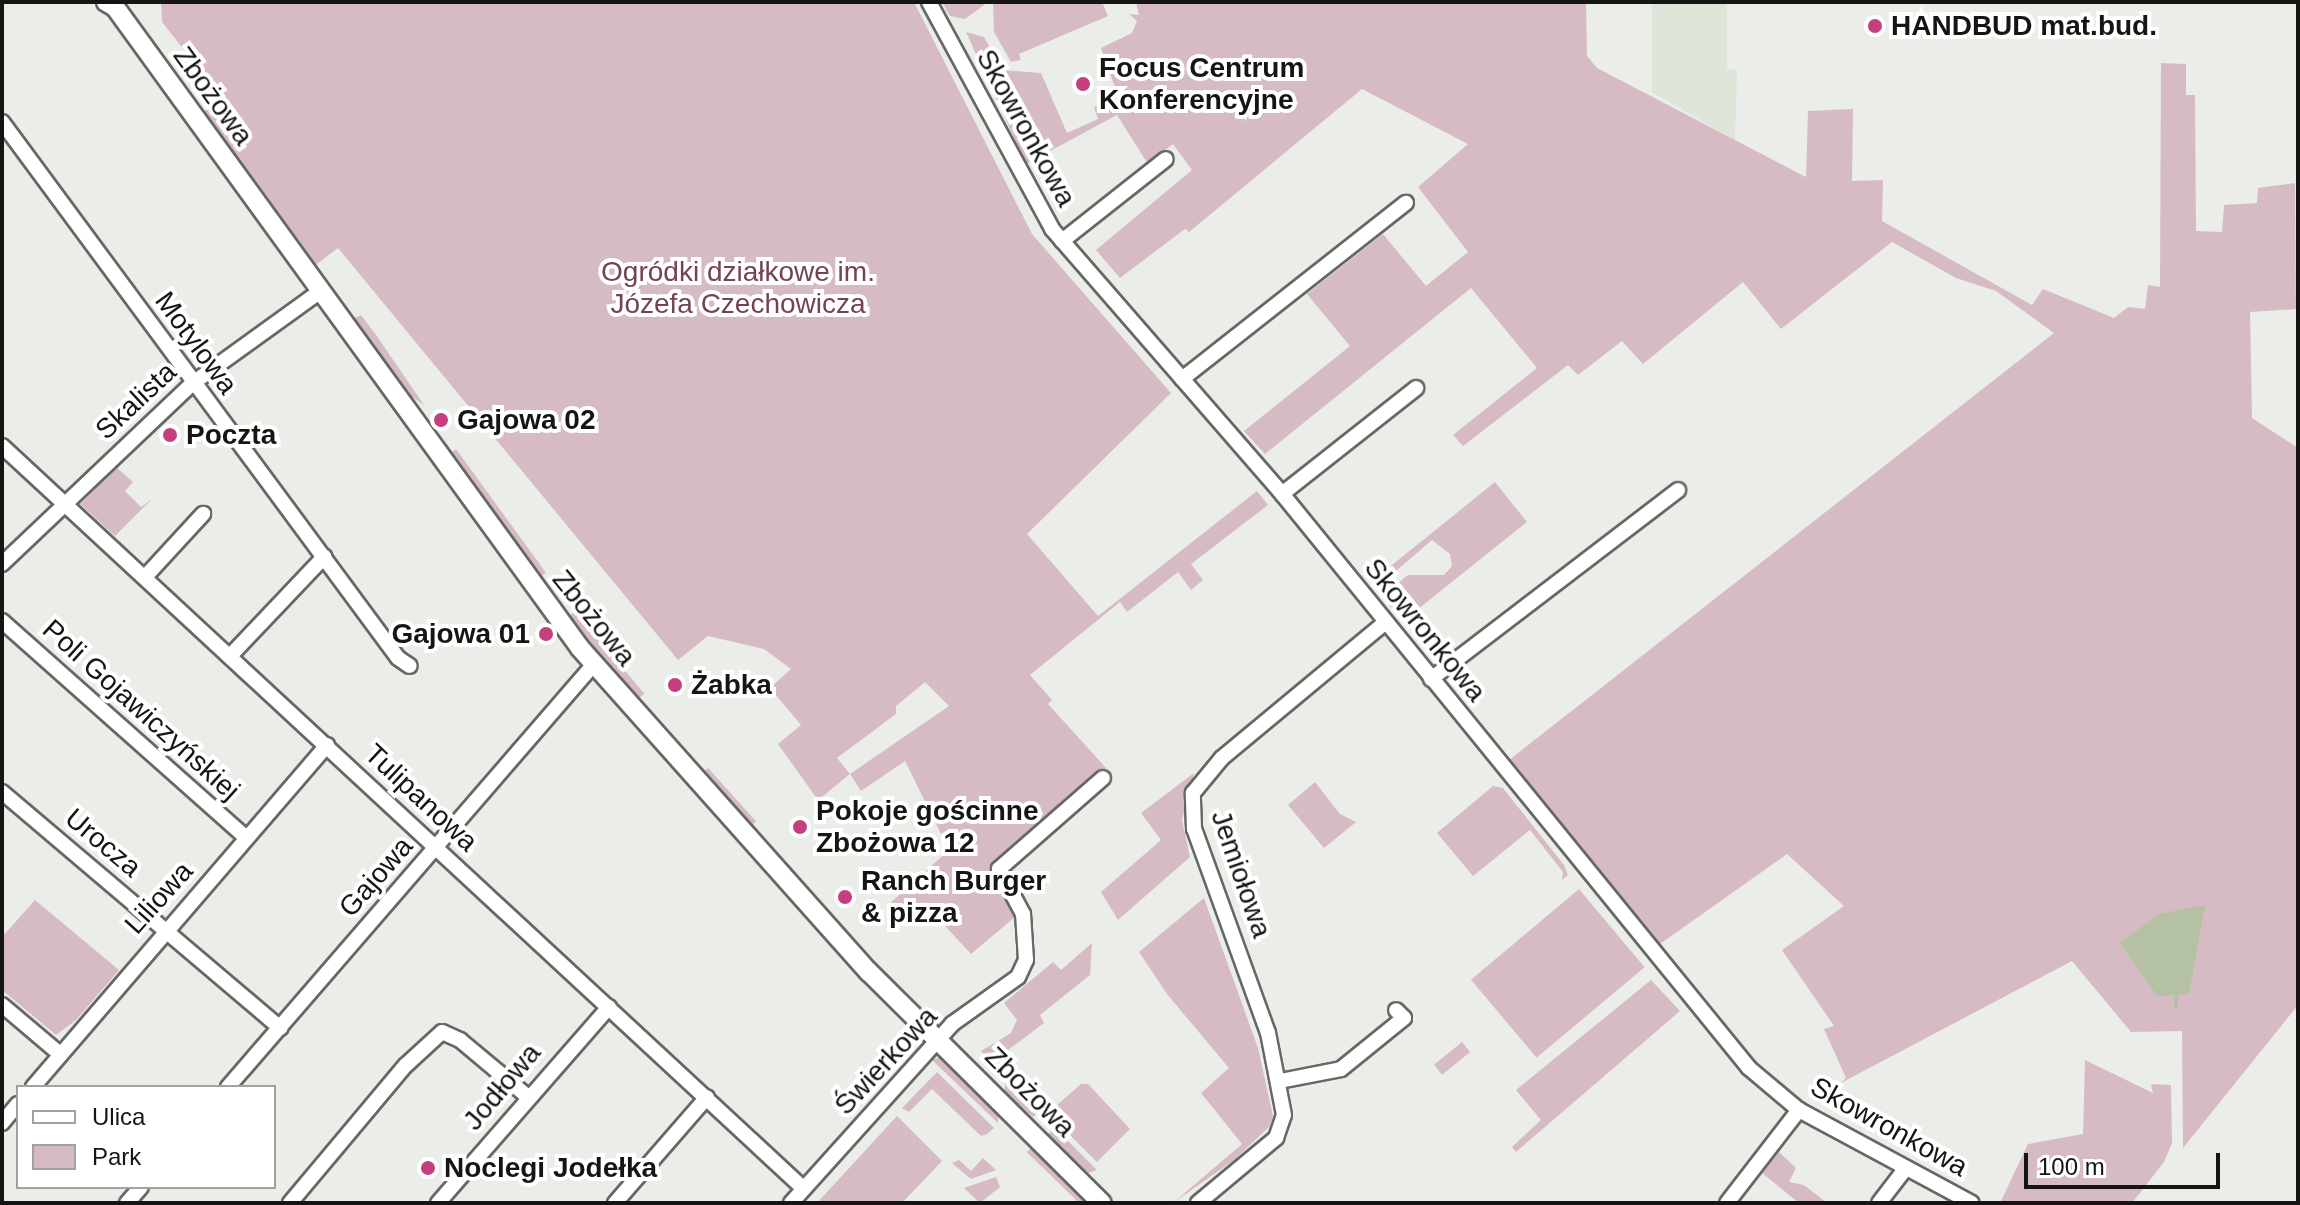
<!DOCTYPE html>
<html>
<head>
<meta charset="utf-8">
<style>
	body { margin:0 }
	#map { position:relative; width:2300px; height:1205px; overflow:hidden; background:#ebede8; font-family:Helvetica,sans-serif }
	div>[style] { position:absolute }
	.built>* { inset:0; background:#dee4d7 }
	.green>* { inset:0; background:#d6bbc4; transform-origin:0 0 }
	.water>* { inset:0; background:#b5c1a3 }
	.stream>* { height:4px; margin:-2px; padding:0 2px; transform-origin:2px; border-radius:2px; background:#b5c1a3 }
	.roads { filter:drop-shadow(2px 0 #666863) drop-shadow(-2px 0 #666863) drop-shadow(0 2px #666863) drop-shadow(0 -2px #666863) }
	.minor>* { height:14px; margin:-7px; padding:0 7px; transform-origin:7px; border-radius:7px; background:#fff }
	.tertiary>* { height:18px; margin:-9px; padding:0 9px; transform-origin:9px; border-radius:9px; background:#fff }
	.dots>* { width:22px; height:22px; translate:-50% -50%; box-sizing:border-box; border:4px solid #fff; border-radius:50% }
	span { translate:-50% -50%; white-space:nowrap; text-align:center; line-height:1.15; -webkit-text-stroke:8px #fff; paint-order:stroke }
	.poi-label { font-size:28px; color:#151513; font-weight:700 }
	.left { translate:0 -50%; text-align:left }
	.right { translate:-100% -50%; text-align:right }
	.street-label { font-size:28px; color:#151513 }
	.park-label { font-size:28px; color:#734255 }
	.frame { position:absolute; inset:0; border:4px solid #151513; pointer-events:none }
	.legend { position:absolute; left:16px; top:1085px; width:260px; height:104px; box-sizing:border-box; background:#fff; border:2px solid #a1a1a1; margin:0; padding:10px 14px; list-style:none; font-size:24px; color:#151513 }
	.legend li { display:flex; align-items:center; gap:16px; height:40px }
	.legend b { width:40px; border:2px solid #a1a1a1 }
	.scale { position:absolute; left:2024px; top:1153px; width:196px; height:36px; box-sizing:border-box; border:4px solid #151513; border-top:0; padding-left:10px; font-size:24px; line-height:28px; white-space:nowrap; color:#151513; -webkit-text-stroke:6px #fff; paint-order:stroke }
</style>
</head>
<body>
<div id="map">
	<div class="built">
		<i style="clip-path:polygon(1652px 2px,1727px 2px,1727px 69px,1737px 70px,1735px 140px,1652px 92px)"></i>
	</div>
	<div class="green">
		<i style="clip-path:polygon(evenodd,161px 2px,914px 2px,1032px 234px,1171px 393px,1027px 534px,1098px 616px,1257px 491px,1268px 505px,1191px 564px,1203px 580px,1191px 590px,1178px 572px,1127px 612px,1120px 602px,1030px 675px,1052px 700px,1048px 704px,1106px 768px,991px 867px,1014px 905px,1015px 917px,971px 954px,923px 902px,901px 921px,887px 906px,949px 850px,905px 761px,861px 791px,850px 774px,818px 800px,778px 744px,801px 725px,770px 688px,791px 669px,764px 649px,708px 636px,678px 660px,338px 248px,310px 269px,200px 115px,221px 97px,162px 22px,161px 2px,925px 682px,949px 706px,850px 774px,837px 758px,896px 714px,896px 706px,925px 682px)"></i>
		<i style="clip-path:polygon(942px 2px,984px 2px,984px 5px,965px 19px,950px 16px)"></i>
		<i style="clip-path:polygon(993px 2px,1102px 2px,1108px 16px,1019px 54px,1021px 60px,1011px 62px,994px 32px)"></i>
		<i style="clip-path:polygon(1136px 2px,1586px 2px,1587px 56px,1597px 68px,1806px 177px,1808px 111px,1853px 109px,1852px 181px,1883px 180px,1882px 221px,2032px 305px,2043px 289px,2114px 318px,2128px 307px,2145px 309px,2148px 285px,2160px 287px,2161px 63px,2186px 64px,2186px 95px,2195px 95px,2196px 231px,2222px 232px,2224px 205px,2257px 203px,2258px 188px,2295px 183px,2296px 309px,2250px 312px,2252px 418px,2298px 448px,2298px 1005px,2183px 1148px,2182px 1031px,2131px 1032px,2072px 961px,1839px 1084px,1846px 1078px,1824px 1029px,1834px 1026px,1782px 950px,1844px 906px,1787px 854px,1660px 944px,1509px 760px,2054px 333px,1996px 291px,1956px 278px,1892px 242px,1781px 329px,1743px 282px,1643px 364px,1622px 341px,1578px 375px,1568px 365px,1463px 446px,1453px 435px,1537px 368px,1471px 288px,1265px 454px,1244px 431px,1350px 346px,1307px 294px,1383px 234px,1426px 286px,1468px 252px,1418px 187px,1468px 144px,1362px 89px,1189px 232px,1185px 229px,1120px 278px,1096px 250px,1192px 170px,1173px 144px,1148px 164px,1117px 115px,1026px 164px,966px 32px,984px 37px,1003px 70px,1041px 73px,1067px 133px,1098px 119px,1094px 107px,1118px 96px,1101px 48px,1132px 33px,1137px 21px,1129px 14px,1139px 15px)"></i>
		<i style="clip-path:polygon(361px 315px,376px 335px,424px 405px,405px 392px,353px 319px)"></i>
		<i style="left:456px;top:449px;width:153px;height:18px;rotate:54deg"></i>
		<i style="clip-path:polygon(117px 468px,133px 482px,125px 491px,141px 507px,152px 499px,115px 536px,80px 504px)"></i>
		<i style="clip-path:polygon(1495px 482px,1527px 522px,1403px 621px,1382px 596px,1408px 575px,1444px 575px,1452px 566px,1450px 554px,1432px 540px,1376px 588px,1371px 582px)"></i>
		<i style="left:575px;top:611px;width:108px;height:8px;rotate:50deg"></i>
		<i style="left:708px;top:768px;width:72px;height:6px;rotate:48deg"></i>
		<i style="clip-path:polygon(1194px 773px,1182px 820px,1190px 857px,1118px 920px,1101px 892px,1161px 840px,1141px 813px)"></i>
		<i style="clip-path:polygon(1315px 782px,1340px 814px,1356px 822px,1324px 848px,1288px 805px)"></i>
		<i style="clip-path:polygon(1493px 786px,1503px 788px,1564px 865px,1568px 875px,1562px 880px,1563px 872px,1530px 830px,1473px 876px,1437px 833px)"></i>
		<i style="left:1579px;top:889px;width:102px;height:141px;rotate:50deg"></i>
		<i style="clip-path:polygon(1204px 898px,1258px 1048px,1273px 1116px,1269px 1127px,1234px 1160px,1173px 1203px,1242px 1144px,1201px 1093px,1229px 1068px,1167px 994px,1139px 952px)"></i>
		<i style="clip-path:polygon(35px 900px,119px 970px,76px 1020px,56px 1035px,2px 990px,2px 937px)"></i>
		<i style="clip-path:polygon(1092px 943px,1090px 975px,1040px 1015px,1044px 1023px,992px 1062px,981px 1051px,1011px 1033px,1017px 1020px,1004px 1003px,1053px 962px,1061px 970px)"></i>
		<i style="clip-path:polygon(1651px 980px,1680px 1011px,1516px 1152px,1512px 1147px,1541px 1120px,1516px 1090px)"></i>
		<i style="left:1462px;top:1042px;width:13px;height:36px;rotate:51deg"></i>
		<i style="clip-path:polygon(940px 1058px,998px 1116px,998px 1123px,931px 1059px)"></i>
		<i style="clip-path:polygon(2085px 1060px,2153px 1093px,2151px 1084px,2171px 1085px,2172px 1143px,2164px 1162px,2132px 1203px,2000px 1203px,2028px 1144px,2083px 1134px)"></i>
		<i style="clip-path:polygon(937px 1072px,994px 1128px,987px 1134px,981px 1136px,932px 1089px,909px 1112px,902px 1108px)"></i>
		<i style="clip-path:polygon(1006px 1080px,1038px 1112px,1033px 1117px,1004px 1092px)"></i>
		<i style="clip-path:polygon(1081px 1084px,1088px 1084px,1130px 1129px,1097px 1162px,1048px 1113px)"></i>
		<i style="clip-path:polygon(897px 1116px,942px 1161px,902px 1203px,817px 1203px)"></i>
		<i style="clip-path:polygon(1055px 1128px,1097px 1170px,1088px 1173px,1048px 1134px)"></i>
		<i style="left:1031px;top:1148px;width:78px;height:6px;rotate:44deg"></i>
		<i style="clip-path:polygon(1779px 1152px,1796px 1168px,1789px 1182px,1804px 1185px,1827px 1203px,1799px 1203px,1762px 1173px)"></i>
		<i style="clip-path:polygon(983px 1158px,996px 1170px,971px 1179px,952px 1163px,959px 1160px,971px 1171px)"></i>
		<i style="clip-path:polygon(996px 1177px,1000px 1187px,980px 1203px,964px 1188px)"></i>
	</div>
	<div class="water">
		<i style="clip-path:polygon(2205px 905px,2189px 994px,2157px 996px,2120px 943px,2159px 914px)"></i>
	</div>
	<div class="stream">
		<i style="left:2176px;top:1006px;width:11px;rotate:-90deg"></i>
	</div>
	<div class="roads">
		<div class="minor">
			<i style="left:929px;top:2px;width:258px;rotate:61.5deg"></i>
			<i style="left:1052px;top:229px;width:346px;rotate:49deg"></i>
			<i style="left:1279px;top:490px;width:745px;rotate:50.88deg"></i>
			<i style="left:1749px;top:1068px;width:65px;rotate:40deg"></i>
			<i style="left:1799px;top:1110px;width:196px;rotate:28.3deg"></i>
			<i style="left:2px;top:122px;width:666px;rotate:53.54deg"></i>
			<i style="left:398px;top:658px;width:14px;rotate:34deg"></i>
			<i style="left:1062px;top:241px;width:132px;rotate:-38.3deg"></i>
			<i style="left:1182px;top:379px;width:285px;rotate:-38.2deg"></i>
			<i style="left:2px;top:446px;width:1093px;rotate:42.81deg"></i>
			<i style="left:1282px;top:494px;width:171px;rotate:-38.3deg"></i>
			<i style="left:2px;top:564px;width:263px;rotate:-43.5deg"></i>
			<i style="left:193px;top:383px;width:155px;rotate:-35.8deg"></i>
			<i style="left:145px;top:577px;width:86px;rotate:-47.4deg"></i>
			<i style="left:2px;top:621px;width:327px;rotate:41.6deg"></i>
			<i style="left:230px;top:656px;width:137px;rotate:-46.5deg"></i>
			<i style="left:1431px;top:679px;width:311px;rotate:-37.4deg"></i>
			<i style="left:2px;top:792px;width:365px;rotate:40.3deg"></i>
			<i style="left:2px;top:1005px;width:76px;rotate:40.2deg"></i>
			<i style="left:1280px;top:1081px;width:62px;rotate:-11.1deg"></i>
			<i style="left:1341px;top:1069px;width:81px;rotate:-39deg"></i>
			<i style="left:1404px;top:1018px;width:11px;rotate:-135deg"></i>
			<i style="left:33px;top:1087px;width:451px;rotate:-49.3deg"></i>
			<i style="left:228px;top:1087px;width:559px;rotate:-49.13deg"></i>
			<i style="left:2px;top:1123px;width:25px;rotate:-50deg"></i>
			<i style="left:127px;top:1203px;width:21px;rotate:-49deg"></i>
			<i style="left:290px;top:1203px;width:180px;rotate:-50deg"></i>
			<i style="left:406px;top:1065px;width:49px;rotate:-42.5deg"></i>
			<i style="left:442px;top:1032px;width:20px;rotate:24deg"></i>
			<i style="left:460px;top:1040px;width:87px;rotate:39.9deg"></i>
			<i style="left:438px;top:1203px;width:260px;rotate:-48.9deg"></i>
			<i style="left:615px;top:1203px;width:140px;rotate:-49deg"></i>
			<i style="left:791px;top:1203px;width:241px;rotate:-48deg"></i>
			<i style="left:952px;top:1024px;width:81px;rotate:-35.5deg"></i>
			<i style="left:1018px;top:977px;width:19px;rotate:-65deg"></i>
			<i style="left:1026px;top:960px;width:46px;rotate:-93.7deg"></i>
			<i style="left:1023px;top:914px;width:51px;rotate:-118.1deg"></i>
			<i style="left:999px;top:869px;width:138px;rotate:-41.2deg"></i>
			<i style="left:1198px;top:1203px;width:102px;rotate:-39.8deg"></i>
			<i style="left:1276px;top:1138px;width:24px;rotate:-71deg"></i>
			<i style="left:1284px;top:1115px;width:84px;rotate:-101deg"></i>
			<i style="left:1268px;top:1033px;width:217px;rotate:-109.9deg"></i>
			<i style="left:1194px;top:829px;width:36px;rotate:-92deg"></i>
			<i style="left:1193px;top:793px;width:45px;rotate:-50.4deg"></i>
			<i style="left:1222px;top:758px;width:213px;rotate:-39.7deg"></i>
			<i style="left:1727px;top:1203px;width:118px;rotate:-52.3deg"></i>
			<i style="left:1879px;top:1203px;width:44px;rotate:-52.4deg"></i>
		</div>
		<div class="tertiary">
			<i style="left:106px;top:2px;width:10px;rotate:29deg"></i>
			<i style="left:115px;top:7px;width:792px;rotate:54.04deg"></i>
			<i style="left:580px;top:648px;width:434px;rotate:48.3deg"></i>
			<i style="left:869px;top:972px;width:328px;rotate:44.8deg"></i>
		</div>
	</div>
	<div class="dots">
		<i style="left:1875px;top:26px;background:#c53e7e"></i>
		<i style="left:1083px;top:84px;background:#c53e7e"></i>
		<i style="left:441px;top:420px;background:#c53e7e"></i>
		<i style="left:170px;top:435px;background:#c53e7e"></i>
		<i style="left:546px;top:634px;background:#c53e7e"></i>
		<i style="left:675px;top:685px;background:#c53e7e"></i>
		<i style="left:800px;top:827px;background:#c53e7e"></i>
		<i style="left:845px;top:897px;background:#c53e7e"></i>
		<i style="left:428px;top:1168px;background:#c53e7e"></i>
	</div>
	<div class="poi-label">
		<span class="left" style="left:1891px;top:26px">HANDBUD mat.bud.</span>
		<span class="left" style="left:1099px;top:84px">Focus Centrum<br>Konferencyjne</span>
		<span class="left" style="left:457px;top:420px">Gajowa 02</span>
		<span class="left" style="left:186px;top:435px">Poczta</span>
		<span class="right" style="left:530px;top:634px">Gajowa 01</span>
		<span class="left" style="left:691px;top:685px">Żabka</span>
		<span class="left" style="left:816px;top:827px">Pokoje gościnne<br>Zbożowa 12</span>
		<span class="left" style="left:861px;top:897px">Ranch Burger<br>&amp; pizza</span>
		<span class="left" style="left:444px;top:1168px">Noclegi Jodełka</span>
	</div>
	<div class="street-label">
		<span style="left:213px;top:96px;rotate:54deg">Zbożowa</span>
		<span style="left:1026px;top:128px;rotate:61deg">Skowronkowa</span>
		<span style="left:196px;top:343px;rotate:54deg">Motylowa</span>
		<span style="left:136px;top:401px;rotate:-43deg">Skalista</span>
		<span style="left:594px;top:618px;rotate:51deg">Zbożowa</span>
		<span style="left:1425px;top:630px;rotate:51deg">Skowronkowa</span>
		<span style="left:141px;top:710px;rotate:42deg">Poli Gojawiczyńskiej</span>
		<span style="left:421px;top:798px;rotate:43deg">Tulipanowa</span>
		<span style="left:103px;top:843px;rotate:40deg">Urocza</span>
		<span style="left:1241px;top:874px;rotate:71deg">Jemiołowa</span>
		<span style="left:376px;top:877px;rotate:-49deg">Gajowa</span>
		<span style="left:159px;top:898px;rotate:-48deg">Liliowa</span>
		<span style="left:886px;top:1061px;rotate:-47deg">Świerkowa</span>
		<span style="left:502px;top:1087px;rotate:-50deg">Jodłowa</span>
		<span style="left:1030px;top:1092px;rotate:45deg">Zbożowa</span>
		<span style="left:1889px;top:1127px;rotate:29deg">Skowronkowa</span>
	</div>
	<div class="park-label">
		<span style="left:738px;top:288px">Ogródki działkowe im.<br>Józefa Czechowicza</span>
	</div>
	<div class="frame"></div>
	<ul class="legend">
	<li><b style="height:10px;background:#fff"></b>Ulica</li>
	<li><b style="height:22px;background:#d6bbc4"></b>Park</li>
	</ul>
	<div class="scale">100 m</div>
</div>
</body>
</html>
